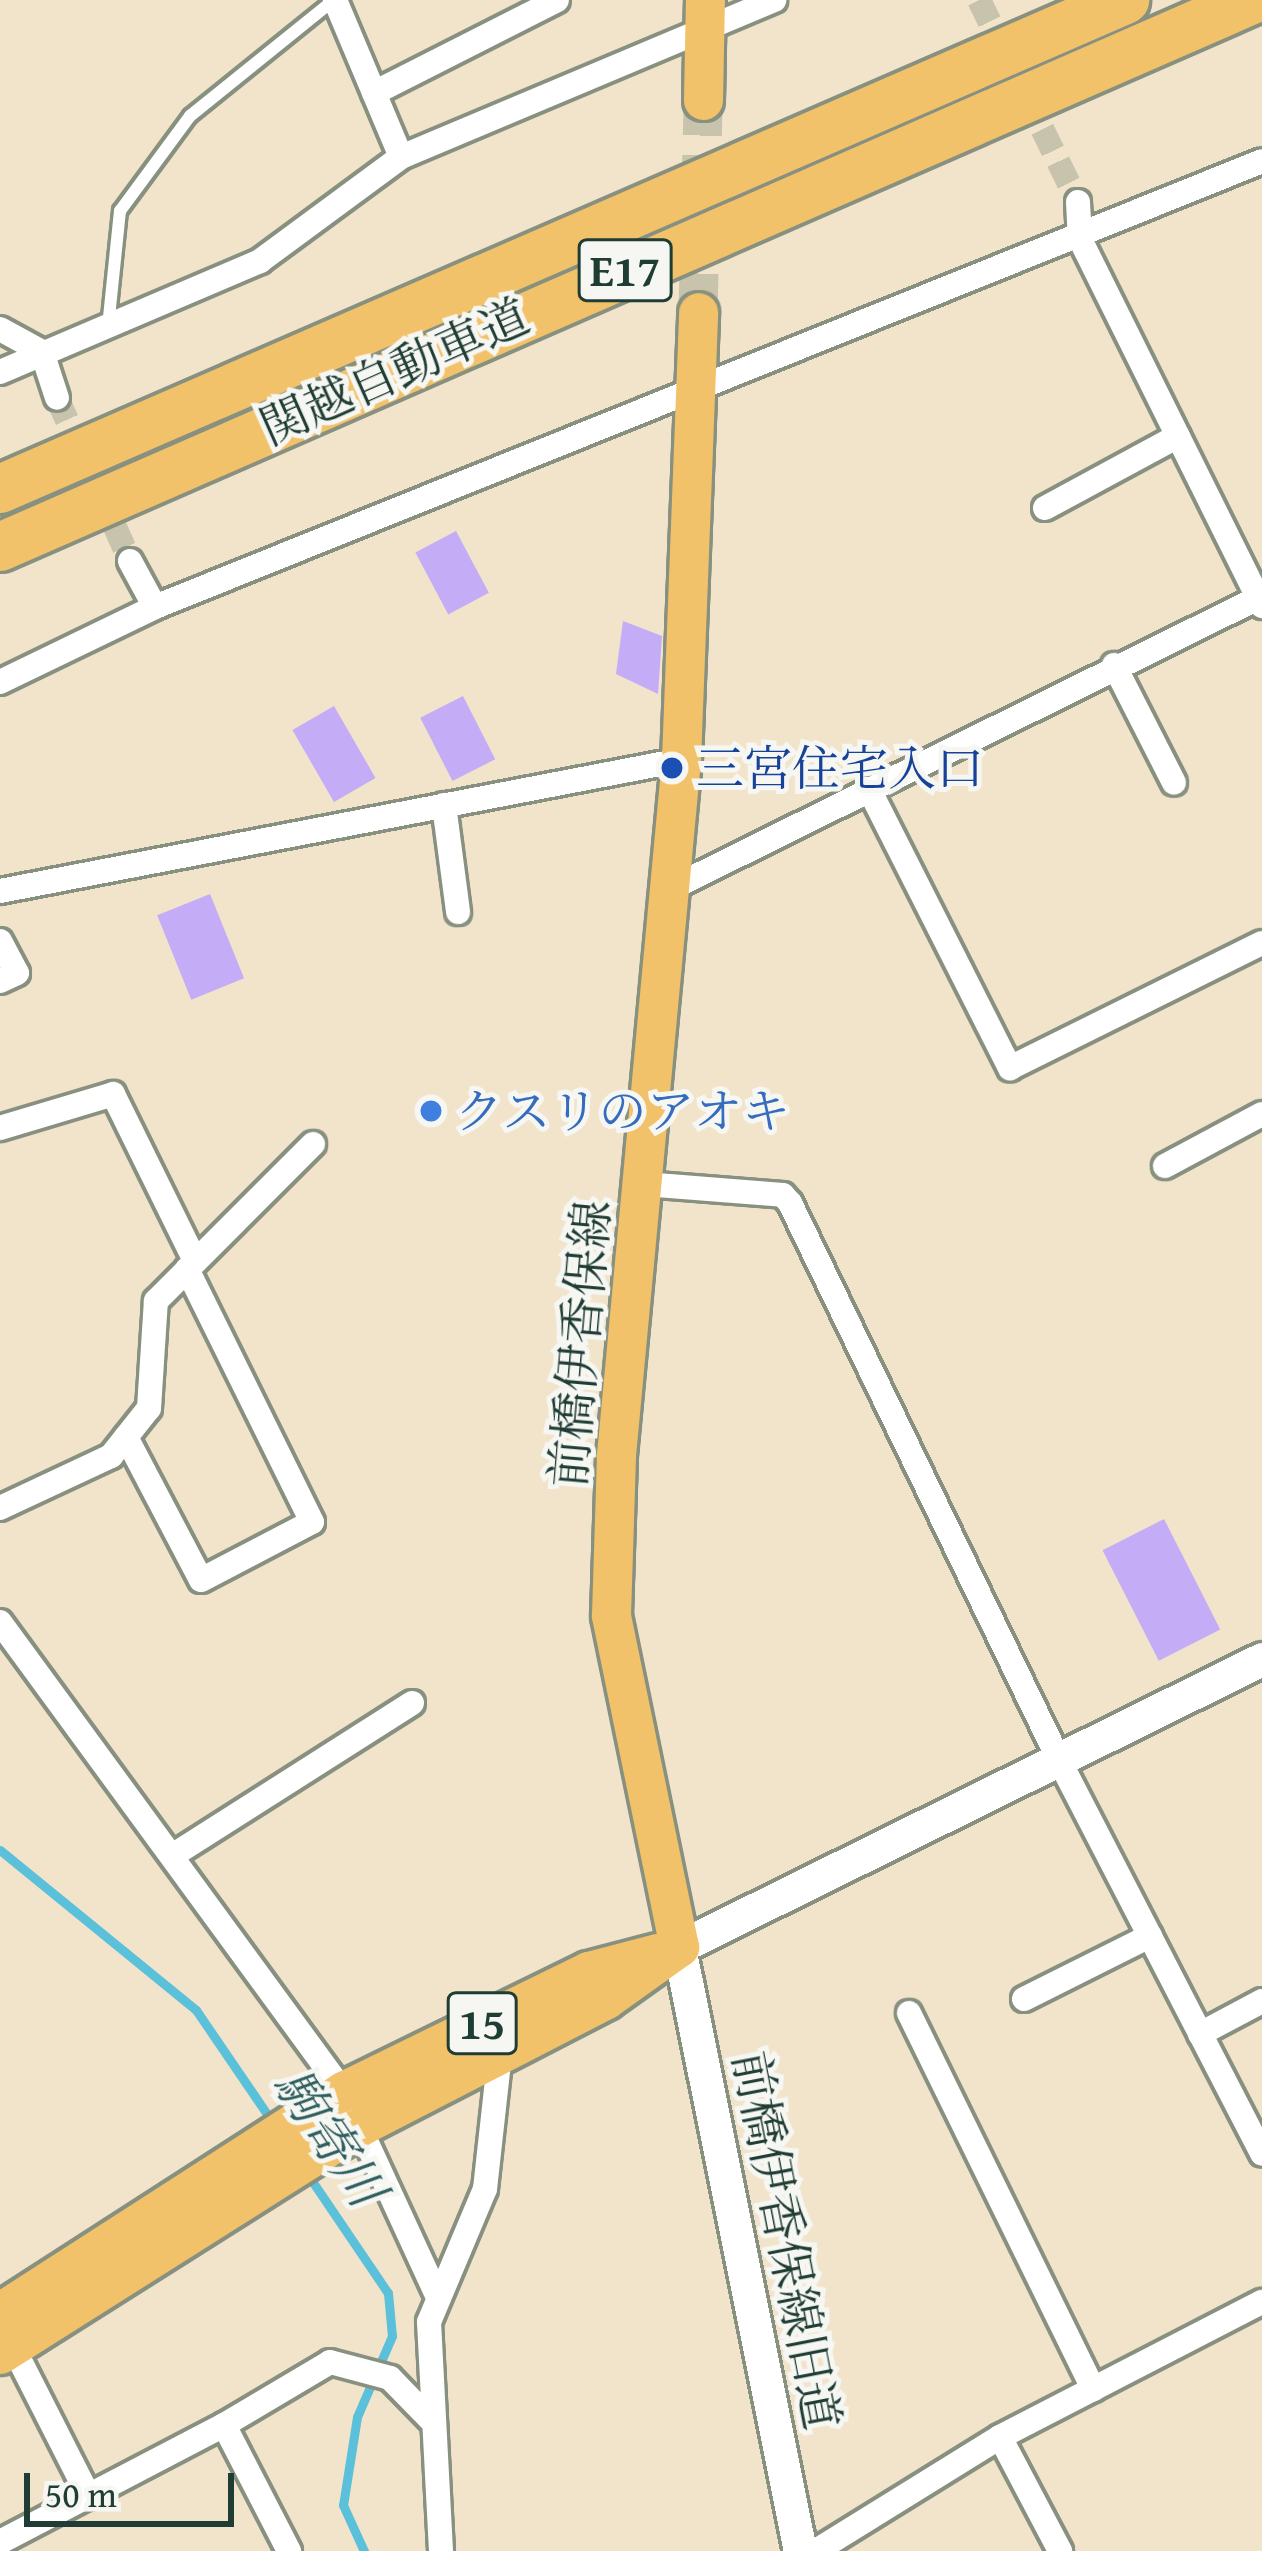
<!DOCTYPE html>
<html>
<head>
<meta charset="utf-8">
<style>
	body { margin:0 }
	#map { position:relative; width:1262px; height:2551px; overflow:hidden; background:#f1e4cb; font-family:"Gentium Book Plus","Noto Serif JP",serif }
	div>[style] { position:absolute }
	.stream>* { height:9px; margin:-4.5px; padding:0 4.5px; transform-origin:4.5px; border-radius:4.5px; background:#5bc0da }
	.building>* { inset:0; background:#c5acf7; transform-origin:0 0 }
	.minor-tunnel>* { height:24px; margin-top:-12px; transform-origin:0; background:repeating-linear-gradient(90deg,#c7c3ad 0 24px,transparent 0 36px) }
	.primary-tunnel>* { height:39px; margin-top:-19.5px; transform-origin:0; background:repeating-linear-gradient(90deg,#c7c3ad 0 39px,transparent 0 59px) }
	.roads { filter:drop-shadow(3px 0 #889080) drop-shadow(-3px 0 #889080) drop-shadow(0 3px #889080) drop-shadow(0 -3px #889080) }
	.service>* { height:12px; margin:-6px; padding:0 6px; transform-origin:6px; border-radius:6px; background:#fff }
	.minor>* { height:24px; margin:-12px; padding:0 12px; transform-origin:12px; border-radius:12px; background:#fff }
	.tertiary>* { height:33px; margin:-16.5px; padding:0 16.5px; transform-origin:16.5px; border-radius:16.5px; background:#fff }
	.primary>* { height:39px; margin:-19.5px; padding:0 19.5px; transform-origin:19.5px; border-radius:19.5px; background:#f2c26a }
	.motorway>* { height:48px; margin:-24px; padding:0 24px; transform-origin:24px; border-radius:24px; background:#f2c26a }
	.dots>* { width:33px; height:33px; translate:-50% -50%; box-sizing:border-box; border:6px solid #f6f6f2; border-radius:50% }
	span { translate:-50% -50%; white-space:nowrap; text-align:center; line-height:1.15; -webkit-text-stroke:10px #f6f6f2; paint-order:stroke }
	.shield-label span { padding:3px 9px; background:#f6f6f2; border:3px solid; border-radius:9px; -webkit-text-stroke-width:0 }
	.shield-label { font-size:45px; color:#1f3d34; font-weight:700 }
	.street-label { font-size:48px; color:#1f3d34 }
	.transit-label { font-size:48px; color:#164399 }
	.left { translate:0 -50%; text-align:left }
	.shop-label { font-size:48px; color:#366cbe }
	.water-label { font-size:51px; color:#2e5e5e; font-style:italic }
	.scale { position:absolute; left:24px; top:2473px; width:210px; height:54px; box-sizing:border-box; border:6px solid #1f3d34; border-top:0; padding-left:15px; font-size:36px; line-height:42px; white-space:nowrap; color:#1f3d34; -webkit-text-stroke:9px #f6f6f2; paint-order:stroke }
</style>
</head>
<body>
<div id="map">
	<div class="stream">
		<i style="left:0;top:1850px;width:253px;rotate:39.2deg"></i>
		<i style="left:196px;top:2010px;width:137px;rotate:55.7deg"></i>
		<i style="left:306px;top:2172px;width:146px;rotate:55.9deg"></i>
		<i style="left:388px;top:2293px;width:43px;rotate:84.7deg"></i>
		<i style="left:392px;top:2336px;width:88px;rotate:113.4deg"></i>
		<i style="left:357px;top:2417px;width:89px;rotate:99deg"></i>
		<i style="left:343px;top:2505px;width:51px;rotate:65.5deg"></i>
	</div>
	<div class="building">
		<i style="left:456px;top:531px;width:70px;height:46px;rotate:62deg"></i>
		<i style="clip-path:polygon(623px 621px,662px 636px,658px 694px,616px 674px)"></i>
		<i style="left:463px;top:696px;width:71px;height:48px;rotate:63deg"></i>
		<i style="left:334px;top:706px;width:83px;height:48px;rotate:60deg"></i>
		<i style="left:210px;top:894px;width:91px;height:57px;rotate:68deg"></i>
		<i style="left:1164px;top:1519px;width:124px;height:69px;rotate:63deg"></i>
	</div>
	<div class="minor-tunnel">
		<i style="left:979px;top:0;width:225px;rotate:63.9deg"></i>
		<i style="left:57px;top:398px;width:70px;rotate:65.6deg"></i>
		<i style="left:100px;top:493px;width:74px;rotate:66.2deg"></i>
	</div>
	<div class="primary-tunnel">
		<i style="left:698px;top:312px;width:212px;rotate:-88.6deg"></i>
	</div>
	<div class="roads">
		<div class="service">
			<i style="left:108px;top:327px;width:117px;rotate:-84.1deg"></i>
			<i style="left:120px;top:211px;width:118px;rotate:-53.6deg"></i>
			<i style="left:190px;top:116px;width:185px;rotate:-38.9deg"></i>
		</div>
		<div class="minor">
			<i style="left:335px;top:0;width:170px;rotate:67.2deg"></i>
			<i style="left:374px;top:93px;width:205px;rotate:-26.9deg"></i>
			<i style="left:1078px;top:202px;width:37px;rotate:87deg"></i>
			<i style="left:1080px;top:239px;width:410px;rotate:63.6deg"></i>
			<i style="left:0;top:329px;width:48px;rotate:28.7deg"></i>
			<i style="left:42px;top:352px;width:48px;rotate:71.9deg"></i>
			<i style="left:0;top:372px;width:283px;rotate:-23.1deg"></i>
			<i style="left:260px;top:261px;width:175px;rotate:-36.4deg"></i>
			<i style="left:401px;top:157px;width:405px;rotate:-22.8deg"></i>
			<i style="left:1045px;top:508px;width:151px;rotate:-28.4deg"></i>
			<i style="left:130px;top:561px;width:52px;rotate:61.5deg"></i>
			<i style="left:1114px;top:665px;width:132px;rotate:63deg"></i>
			<i style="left:0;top:682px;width:172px;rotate:-25.8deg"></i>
			<i style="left:155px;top:607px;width:1193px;rotate:-21.94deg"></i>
			<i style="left:869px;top:789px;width:313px;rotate:63.2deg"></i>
			<i style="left:1010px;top:1068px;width:281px;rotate:-26.4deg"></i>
			<i style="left:444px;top:805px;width:108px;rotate:82.5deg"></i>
			<i style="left:670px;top:889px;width:661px;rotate:-26.33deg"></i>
			<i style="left:0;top:891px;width:693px;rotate:-10.89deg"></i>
			<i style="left:0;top:941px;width:36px;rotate:62deg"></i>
			<i style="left:17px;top:973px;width:19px;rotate:155deg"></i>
			<i style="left:0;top:1128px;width:118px;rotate:-16.7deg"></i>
			<i style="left:113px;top:1094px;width:186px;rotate:63.8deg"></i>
			<i style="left:1165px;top:1166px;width:110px;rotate:-28.2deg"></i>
			<i style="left:644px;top:1184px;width:139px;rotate:4.5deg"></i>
			<i style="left:783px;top:1195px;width:11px;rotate:49deg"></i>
			<i style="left:790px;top:1203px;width:619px;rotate:64.22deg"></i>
			<i style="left:1059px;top:1760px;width:443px;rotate:62.7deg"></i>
			<i style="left:126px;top:1437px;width:161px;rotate:62.3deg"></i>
			<i style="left:201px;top:1580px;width:125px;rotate:-27.6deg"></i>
			<i style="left:312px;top:1522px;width:282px;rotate:-116.3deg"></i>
			<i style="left:0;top:1508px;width:123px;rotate:-25.1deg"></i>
			<i style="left:111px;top:1456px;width:61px;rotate:-51.6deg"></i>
			<i style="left:149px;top:1408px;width:107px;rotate:-86.3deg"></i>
			<i style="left:156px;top:1301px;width:222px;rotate:-45deg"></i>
			<i style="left:0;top:1622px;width:581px;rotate:53.82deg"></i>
			<i style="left:343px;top:2091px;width:222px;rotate:65.3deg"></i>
			<i style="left:175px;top:1854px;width:281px;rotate:-32.5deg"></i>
			<i style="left:1024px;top:1999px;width:141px;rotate:-26.6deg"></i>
			<i style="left:909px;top:2013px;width:419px;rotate:63.9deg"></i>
			<i style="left:1200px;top:2034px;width:70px;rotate:-28deg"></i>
			<i style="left:12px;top:2345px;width:170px;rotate:63.1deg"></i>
			<i style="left:224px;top:2425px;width:123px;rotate:-30.7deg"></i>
			<i style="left:330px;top:2362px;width:62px;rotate:14.9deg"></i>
			<i style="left:390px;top:2378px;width:57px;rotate:45.7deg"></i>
			<i style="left:1000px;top:2437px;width:129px;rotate:62.2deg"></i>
			<i style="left:0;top:2542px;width:253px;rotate:-27.6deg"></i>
			<i style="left:224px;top:2425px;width:142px;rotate:62.7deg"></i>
			<i style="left:441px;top:2551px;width:229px;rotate:-93deg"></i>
			<i style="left:429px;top:2322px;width:144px;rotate:-67.2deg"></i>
			<i style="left:485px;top:2189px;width:136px;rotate:-83.7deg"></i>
			<i style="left:816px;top:2551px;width:216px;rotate:-31.8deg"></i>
			<i style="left:1000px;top:2437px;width:295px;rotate:-27.3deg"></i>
		</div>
		<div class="tertiary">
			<i style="left:800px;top:2551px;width:616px;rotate:-101.33deg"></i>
			<i style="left:679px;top:1947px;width:650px;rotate:-26.29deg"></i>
		</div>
		<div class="primary">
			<i style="left:703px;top:100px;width:100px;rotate:-88.9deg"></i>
			<i style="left:679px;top:1947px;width:339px;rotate:-101.6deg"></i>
			<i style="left:611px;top:1615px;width:160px;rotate:-88.2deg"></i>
			<i style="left:616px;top:1455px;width:698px;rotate:-84.66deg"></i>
			<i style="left:681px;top:760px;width:448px;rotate:-87.8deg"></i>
			<i style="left:0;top:2312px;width:408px;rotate:-32.8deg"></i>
			<i style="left:343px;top:2091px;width:273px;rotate:-26.1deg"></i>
			<i style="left:588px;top:1971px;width:71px;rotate:-14.6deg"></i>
			<i style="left:0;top:2354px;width:431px;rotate:-32.3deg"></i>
			<i style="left:364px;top:2124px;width:272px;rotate:-27.3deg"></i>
			<i style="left:606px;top:1999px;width:90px;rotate:-35.5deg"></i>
		</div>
		<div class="motorway">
			<i style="left:0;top:489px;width:1227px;rotate:-23.49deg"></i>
			<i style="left:0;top:547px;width:1366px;rotate:-23.6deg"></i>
		</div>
	</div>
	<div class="dots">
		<i style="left:672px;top:768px;background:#1a4fb4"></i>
		<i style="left:431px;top:1111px;background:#3f7fe0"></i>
	</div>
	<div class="shield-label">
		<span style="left:625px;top:270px">E17</span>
		<span style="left:482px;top:2023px">15</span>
	</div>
	<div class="street-label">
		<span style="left:394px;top:371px;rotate:-24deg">関越自動車道</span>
		<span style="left:579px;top:1344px;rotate:-85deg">前橋伊香保線</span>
		<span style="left:787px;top:2240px;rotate:79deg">前橋伊香保線旧道</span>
	</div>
	<div class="transit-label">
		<span class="left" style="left:696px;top:768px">三宮住宅入口</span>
	</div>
	<div class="shop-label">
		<span class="left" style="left:455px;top:1111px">クスリのアオキ</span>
	</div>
	<div class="water-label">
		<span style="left:330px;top:2137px;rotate:56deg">駒寄川</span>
	</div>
	<div class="scale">50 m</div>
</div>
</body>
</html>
